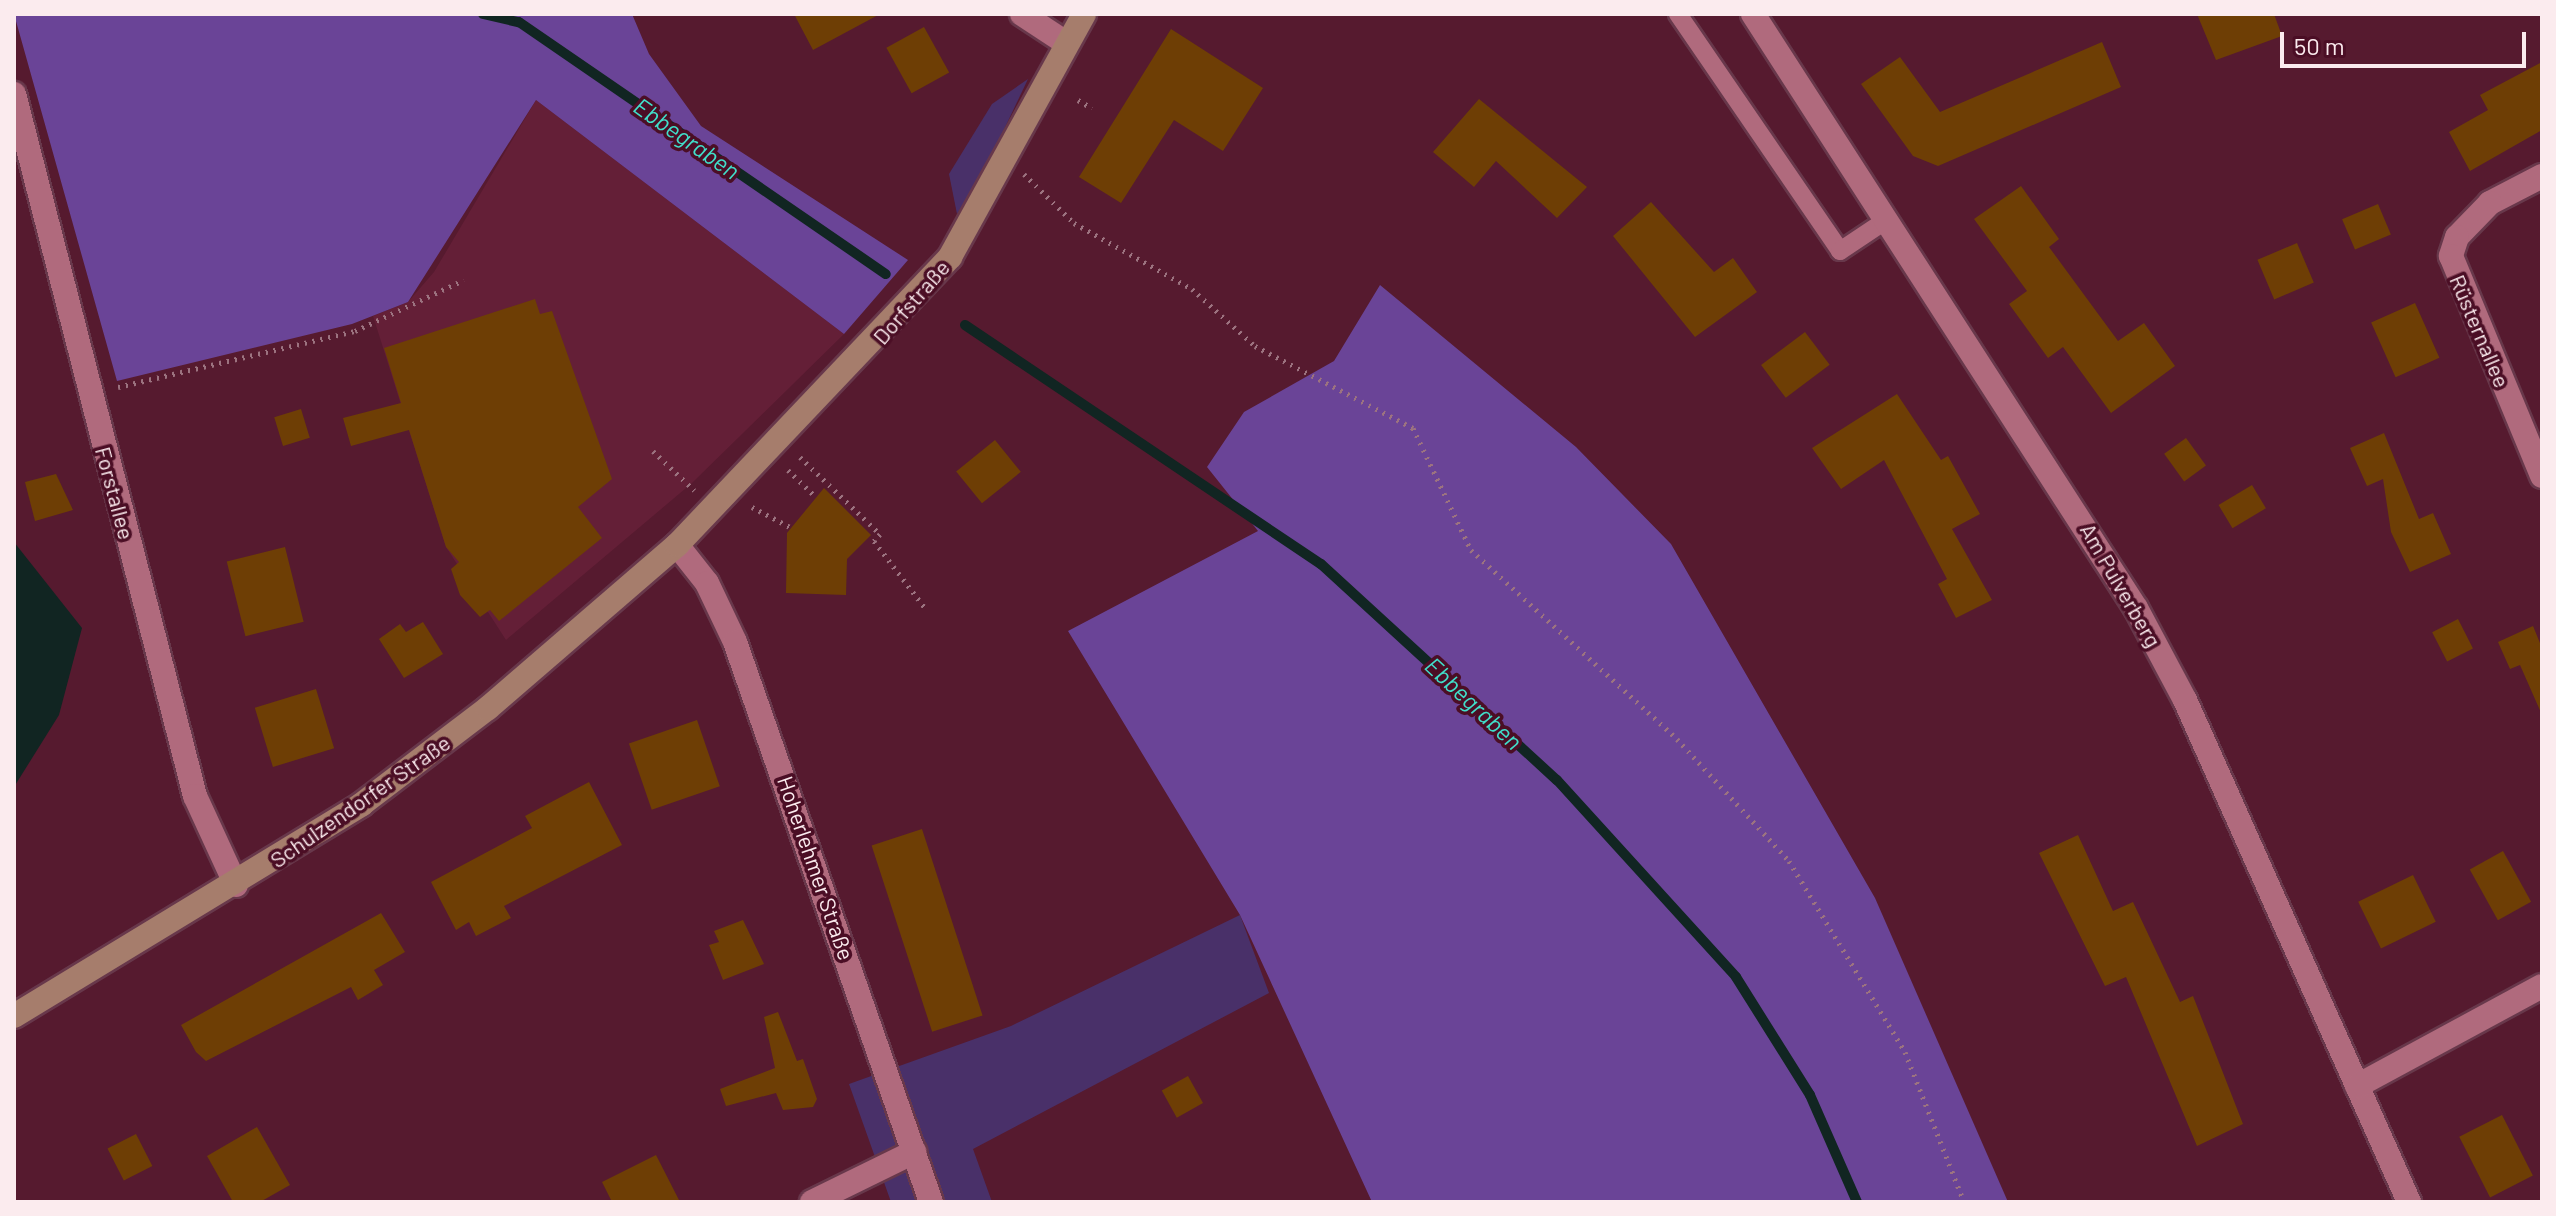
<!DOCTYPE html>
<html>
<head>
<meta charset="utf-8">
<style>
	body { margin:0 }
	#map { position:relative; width:2556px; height:1216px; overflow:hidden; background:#561a2f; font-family:Barlow,sans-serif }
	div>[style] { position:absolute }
	.built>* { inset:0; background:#641f37 }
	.green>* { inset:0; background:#493069 }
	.forest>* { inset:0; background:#6a4497 }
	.water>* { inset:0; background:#112522 }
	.stream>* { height:10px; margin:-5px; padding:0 5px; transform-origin:5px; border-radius:5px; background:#112522 }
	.building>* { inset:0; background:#6e3e05; transform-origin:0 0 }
	.path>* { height:5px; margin-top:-2.5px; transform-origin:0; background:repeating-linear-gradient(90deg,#9c7380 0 2px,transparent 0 8px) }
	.roads { filter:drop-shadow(2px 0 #68384b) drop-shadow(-2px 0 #68384b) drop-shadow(0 2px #68384b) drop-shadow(0 -2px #68384b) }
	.service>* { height:18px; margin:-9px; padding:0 9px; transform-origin:9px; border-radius:9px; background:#b06a7d }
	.minor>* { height:24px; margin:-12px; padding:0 12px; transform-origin:12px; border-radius:12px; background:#b06a7d }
	.tertiary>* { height:24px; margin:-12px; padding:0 12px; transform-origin:12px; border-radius:12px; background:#b06a7d }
	.secondary>* { height:24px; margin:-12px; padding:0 12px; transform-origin:12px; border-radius:12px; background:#a67d6c }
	span { translate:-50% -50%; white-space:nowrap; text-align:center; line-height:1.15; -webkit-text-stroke:7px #4b0e25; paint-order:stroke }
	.street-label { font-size:22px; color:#fbebee }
	.water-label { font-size:24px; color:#41deca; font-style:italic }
	.frame { position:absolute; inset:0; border:16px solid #fbebee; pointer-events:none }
	.scale { position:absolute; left:2280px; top:32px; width:246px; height:36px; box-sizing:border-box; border:4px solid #fbebee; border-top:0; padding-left:10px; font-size:24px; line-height:28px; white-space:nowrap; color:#fbebee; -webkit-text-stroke:6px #4b0e25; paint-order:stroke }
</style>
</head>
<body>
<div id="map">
	<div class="built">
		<i style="clip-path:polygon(536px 100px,844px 334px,692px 483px,506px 640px,446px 547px,373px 316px,408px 302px,434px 272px)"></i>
	</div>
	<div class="green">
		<i style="clip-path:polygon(1028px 79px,983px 174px,957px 214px,949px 174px,992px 104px)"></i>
		<i style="clip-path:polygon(1240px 915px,1269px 993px,973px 1149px,992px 1202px,891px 1202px,849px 1084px,1011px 1026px)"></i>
	</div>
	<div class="forest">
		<i style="clip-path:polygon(14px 14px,632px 14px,649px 54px,701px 126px,908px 260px,844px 334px,536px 100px,408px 302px,352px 324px,117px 381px)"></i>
		<i style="clip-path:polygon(1380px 285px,1576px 447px,1671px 544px,1875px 898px,2008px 1202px,1372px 1202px,1240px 915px,1068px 631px,1258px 531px,1207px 467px,1244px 412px,1334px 361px)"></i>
	</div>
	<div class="water">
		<i style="clip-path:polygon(14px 542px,82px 628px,59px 715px,14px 787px)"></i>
	</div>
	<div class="stream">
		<i style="left:483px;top:14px;width:37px;rotate:13deg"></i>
		<i style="left:519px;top:22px;width:445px;rotate:34.5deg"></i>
		<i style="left:965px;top:325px;width:429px;rotate:33.9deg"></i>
		<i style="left:1321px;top:564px;width:320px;rotate:42.5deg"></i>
		<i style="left:1557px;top:780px;width:266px;rotate:47.7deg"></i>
		<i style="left:1736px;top:977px;width:139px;rotate:57.9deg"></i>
		<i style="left:1810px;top:1095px;width:117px;rotate:66.3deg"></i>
	</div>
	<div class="building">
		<i style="clip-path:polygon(794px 14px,880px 14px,813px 50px)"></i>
		<i style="clip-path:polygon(2197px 14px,2274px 14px,2282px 36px,2216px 60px)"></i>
		<i style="left:924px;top:27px;width:52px;height:43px;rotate:61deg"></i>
		<i style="clip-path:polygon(1171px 29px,1263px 88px,1223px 151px,1174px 120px,1121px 203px,1079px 177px)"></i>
		<i style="clip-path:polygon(2102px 42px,2121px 87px,1938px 166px,1913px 156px,1861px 84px,1900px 57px,1940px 112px)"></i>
		<i style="clip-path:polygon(2542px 62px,2542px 130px,2470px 171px,2449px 132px,2488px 110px,2480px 95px)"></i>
		<i style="clip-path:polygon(1479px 99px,1587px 187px,1557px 218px,1496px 161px,1474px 187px,1433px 152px)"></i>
		<i style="clip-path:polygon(2021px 186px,2059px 239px,2049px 247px,2118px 341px,2144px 323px,2175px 366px,2111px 413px,2063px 347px,2048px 358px,2009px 304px,2027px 291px,1974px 219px)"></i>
		<i style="clip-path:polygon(1651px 202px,1714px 272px,1733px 258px,1757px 292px,1695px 337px,1613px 236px)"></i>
		<i style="left:2378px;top:204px;width:33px;height:39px;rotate:67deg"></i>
		<i style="left:2297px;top:243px;width:43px;height:43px;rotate:67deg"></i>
		<i style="clip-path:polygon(535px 299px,540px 314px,552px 311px,612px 479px,578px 507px,602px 538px,499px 621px,490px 610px,480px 617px,460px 595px,451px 569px,459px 562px,446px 547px,409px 430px,351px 446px,343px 418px,401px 403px,384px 348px)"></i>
		<i style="left:2415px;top:303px;width:60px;height:48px;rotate:66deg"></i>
		<i style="left:1805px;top:332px;width:41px;height:55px;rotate:53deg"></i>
		<i style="clip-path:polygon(1897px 394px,1941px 460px,1948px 456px,1980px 514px,1952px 529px,1992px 600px,1956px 618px,1938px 584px,1947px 579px,1884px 460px,1841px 489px,1812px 448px)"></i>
		<i style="left:301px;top:409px;width:30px;height:28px;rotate:73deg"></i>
		<i style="clip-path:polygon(2384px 433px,2419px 519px,2433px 513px,2451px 554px,2410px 572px,2391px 532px,2383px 479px,2367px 486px,2350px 448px)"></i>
		<i style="left:2186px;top:438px;width:34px;height:27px;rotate:54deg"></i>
		<i style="left:995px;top:440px;width:41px;height:50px;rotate:51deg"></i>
		<i style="clip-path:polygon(56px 474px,73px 510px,35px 521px,25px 482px)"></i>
		<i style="left:2252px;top:485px;width:27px;height:39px;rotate:59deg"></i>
		<i style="clip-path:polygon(824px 488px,871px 535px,847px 559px,846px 595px,786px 593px,787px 533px)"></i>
		<i style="left:285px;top:547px;width:77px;height:60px;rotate:76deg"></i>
		<i style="left:2458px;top:619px;width:33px;height:29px;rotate:63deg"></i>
		<i style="clip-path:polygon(423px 622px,443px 654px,404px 678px,379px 639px,400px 624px,406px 632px)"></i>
		<i style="clip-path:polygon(2533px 626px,2542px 648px,2542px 715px,2520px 665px,2510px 669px,2498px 642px)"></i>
		<i style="left:316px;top:689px;width:62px;height:64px;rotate:73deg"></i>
		<i style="left:697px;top:720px;width:70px;height:72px;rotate:71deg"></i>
		<i style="clip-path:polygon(589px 782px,622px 845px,504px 906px,511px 918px,476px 936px,469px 922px,456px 930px,431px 882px,532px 828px,525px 816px)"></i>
		<i style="left:922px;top:829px;width:196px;height:53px;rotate:72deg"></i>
		<i style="clip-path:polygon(2078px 835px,2113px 911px,2133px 902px,2180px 1002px,2193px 996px,2243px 1124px,2197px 1146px,2126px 977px,2105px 986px,2039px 853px)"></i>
		<i style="left:2503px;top:851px;width:58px;height:38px;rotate:61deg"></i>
		<i style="left:2413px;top:875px;width:52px;height:61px;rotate:64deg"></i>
		<i style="clip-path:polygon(381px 913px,405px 952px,374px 970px,383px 985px,358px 1000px,351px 987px,206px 1061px,196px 1052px,181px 1025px)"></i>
		<i style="clip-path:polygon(743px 920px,764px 964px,723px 980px,709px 945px,719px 942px,714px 931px)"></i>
		<i style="clip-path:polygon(778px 1012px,797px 1061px,803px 1059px,817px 1099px,813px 1107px,783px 1110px,776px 1093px,726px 1106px,720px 1089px,775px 1068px,764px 1017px)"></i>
		<i style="left:1188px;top:1076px;width:31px;height:30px;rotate:61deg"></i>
		<i style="left:2502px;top:1115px;width:68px;height:48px;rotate:63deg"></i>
		<i style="clip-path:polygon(257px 1127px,290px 1185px,260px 1202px,233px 1202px,207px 1156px)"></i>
		<i style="left:136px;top:1134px;width:36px;height:32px;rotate:63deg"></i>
		<i style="clip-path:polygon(656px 1155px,680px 1202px,612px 1202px,602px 1182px)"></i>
	</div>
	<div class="path">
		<i style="left:1078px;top:100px;width:16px;rotate:30deg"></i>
		<i style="left:1024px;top:174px;width:70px;rotate:44.4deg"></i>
		<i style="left:1074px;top:223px;width:135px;rotate:29.2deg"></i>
		<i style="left:1192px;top:289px;width:85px;rotate:42.1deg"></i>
		<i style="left:1255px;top:346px;width:178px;rotate:27.4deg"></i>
		<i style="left:1413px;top:428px;width:135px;rotate:64.6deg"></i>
		<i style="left:1471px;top:550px;width:280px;rotate:42.5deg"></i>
		<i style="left:1677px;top:739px;width:166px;rotate:47.4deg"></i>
		<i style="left:1789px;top:861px;width:223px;rotate:58.7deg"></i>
		<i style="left:1905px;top:1052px;width:161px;rotate:68.5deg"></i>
		<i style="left:118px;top:387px;width:244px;rotate:-13.3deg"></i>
		<i style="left:355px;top:331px;width:120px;rotate:-25.1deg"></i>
		<i style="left:653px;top:451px;width:57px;rotate:43.6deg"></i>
		<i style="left:800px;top:457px;width:111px;rotate:43.9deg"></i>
		<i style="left:880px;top:534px;width:9px;rotate:131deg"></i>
		<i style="left:874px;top:541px;width:84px;rotate:52.7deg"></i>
		<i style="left:788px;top:470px;width:36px;rotate:44deg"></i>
		<i style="left:752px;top:507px;width:43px;rotate:27.8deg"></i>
	</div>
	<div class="roads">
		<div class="service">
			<i style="left:1678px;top:14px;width:287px;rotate:55.6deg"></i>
			<i style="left:1840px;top:251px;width:54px;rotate:-33.7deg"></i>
		</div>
		<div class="minor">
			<i style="left:1022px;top:14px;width:53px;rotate:33.4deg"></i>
			<i style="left:1753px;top:14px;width:707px;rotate:57.19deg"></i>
			<i style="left:2136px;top:608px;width:104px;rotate:62deg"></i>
			<i style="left:2185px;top:700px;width:550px;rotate:65.95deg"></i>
			<i style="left:2542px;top:176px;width:59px;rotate:152.6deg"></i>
			<i style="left:2490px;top:203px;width:47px;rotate:134.1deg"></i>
			<i style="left:2457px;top:237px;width:20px;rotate:108deg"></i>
			<i style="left:2451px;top:256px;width:238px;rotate:67.5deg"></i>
			<i style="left:2357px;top:1086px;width:210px;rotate:-28.4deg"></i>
			<i style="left:812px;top:1202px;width:114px;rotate:-26.1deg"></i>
		</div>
		<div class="tertiary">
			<i style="left:14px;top:94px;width:725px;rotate:75.54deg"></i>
			<i style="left:195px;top:796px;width:98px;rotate:65.3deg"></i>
			<i style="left:677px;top:545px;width:48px;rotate:51.7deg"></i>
			<i style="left:707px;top:583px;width:65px;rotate:64.6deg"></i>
			<i style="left:735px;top:642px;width:593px;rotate:70.71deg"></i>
		</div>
		<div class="secondary">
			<i style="left:14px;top:1016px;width:407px;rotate:-31.3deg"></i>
			<i style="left:362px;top:804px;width:158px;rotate:-37.3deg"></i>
			<i style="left:488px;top:708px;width:250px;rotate:-40.8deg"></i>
			<i style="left:677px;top:545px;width:397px;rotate:-46.5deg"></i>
			<i style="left:950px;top:257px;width:277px;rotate:-61.1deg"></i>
		</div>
	</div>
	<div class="street-label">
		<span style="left:911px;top:302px;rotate:-49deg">Dorfstraße</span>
		<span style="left:2480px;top:331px;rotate:67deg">Rüsternallee</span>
		<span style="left:115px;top:493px;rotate:75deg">Forstallee</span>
		<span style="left:2121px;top:585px;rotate:60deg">Am Pulverberg</span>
		<span style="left:360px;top:801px;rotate:-35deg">Schulzendorfer Straße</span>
		<span style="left:816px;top:868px;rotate:71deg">Hoherlehmer Straße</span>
	</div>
	<div class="water-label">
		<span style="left:687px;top:138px;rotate:35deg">Ebbegraben</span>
		<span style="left:1474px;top:703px;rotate:43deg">Ebbegraben</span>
	</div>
	<div class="frame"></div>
	<div class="scale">50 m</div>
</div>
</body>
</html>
